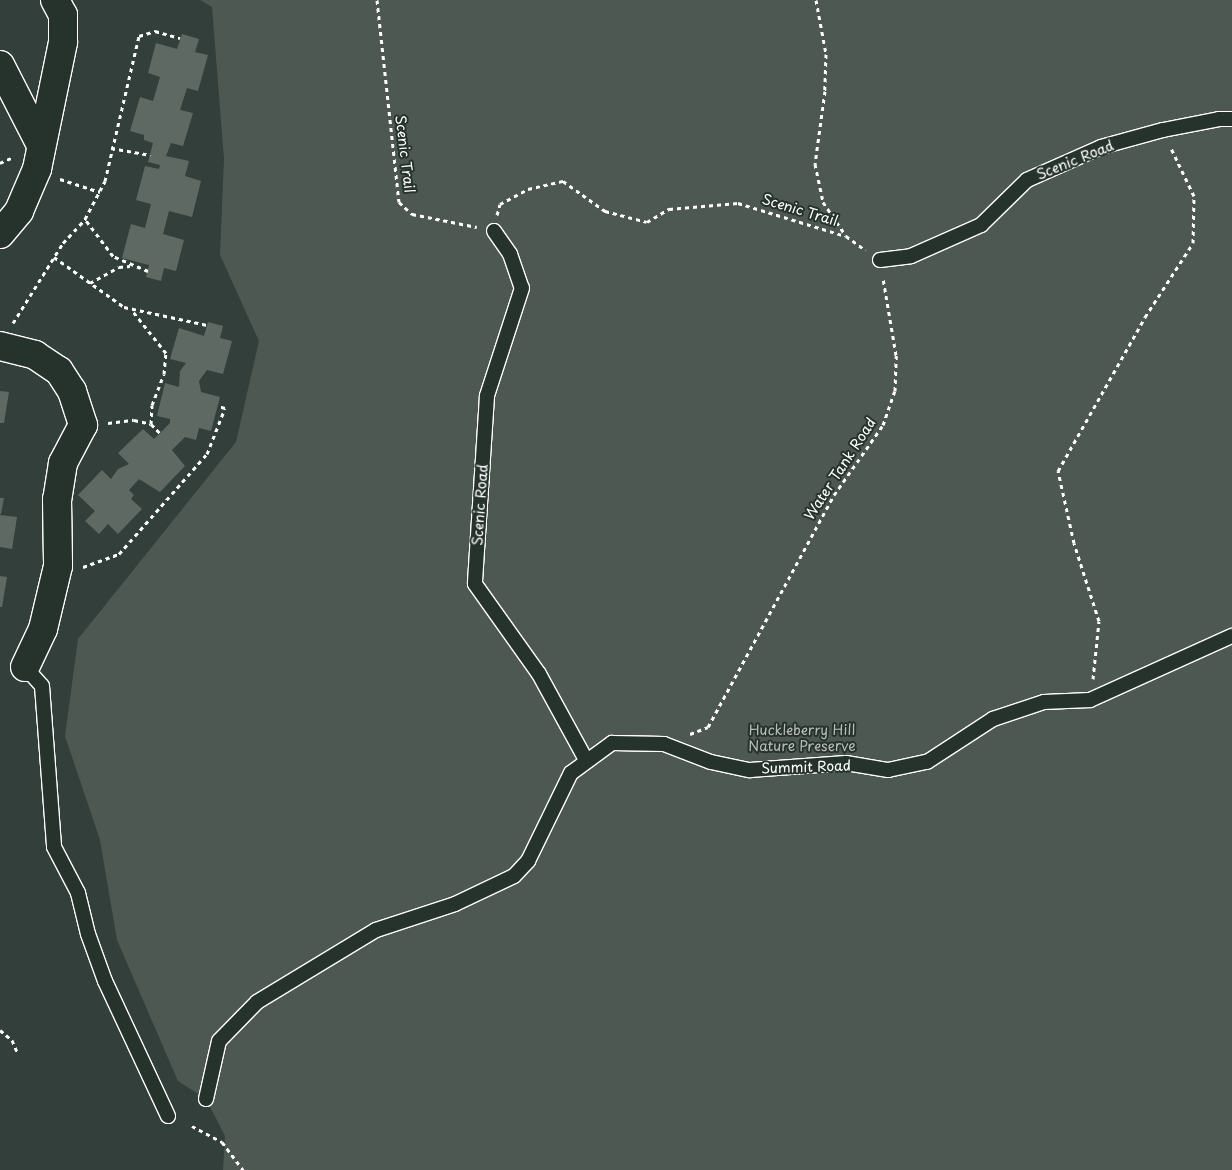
<!DOCTYPE html>
<html>
<head>
<meta charset="utf-8">
<style>
	body { margin:0 }
	#map { position:relative; width:1232px; height:1170px; overflow:hidden; background:#333f3a; font-family:"Playpen Sans",sans-serif }
	div>[style] { position:absolute }
	.green>* { inset:0; background:#4d5853 }
	.building>* { inset:0; background:#5f6964 }
	.path>* { height:3px; margin-top:-1.5px; transform-origin:0; background:repeating-linear-gradient(90deg,#fff 0 4px,transparent 0 8px) }
	.roads { filter:drop-shadow(1px 0 #fff) drop-shadow(-1px 0 #fff) drop-shadow(0 1px #fff) drop-shadow(0 -1px #fff) }
	.lane>* { height:14px; margin:-7px; padding:0 7px; transform-origin:7px; border-radius:7px; background:#26332d }
	.street>* { height:28px; margin:-14px; padding:0 14px; transform-origin:14px; border-radius:14px; background:#26332d }
	span { translate:-50% -50%; white-space:nowrap; text-align:center; line-height:1.15; -webkit-text-stroke:4px #26332d; paint-order:stroke }
	.street-label { font-size:14px; color:#fff }
	.park-label { font-size:14px; color:#b8bcba }
</style>
</head>
<body>
<div id="map">
	<div class="green">
		<i style="clip-path:polygon(200px 0,1232px 0,1232px 1170px,223px 1170px,225px 1136px,206px 1099px,178px 1081px,117px 940px,100px 840px,65px 736px,78px 639px,236px 442px,259px 341px,220px 255px,224px 159px,212px 7px)"></i>
	</div>
	<div class="building">
		<i style="clip-path:polygon(182px 34px,199px 39px,195px 52px,208px 55px,198px 91px,187px 88px,180px 110px,193px 113px,183px 146px,171px 143px,166px 156px,189px 161px,185px 176px,201px 181px,192px 217px,169px 211px,163px 234px,184px 240px,176px 271px,164px 268px,161px 281px,146px 277px,149px 265px,122px 258px,131px 224px,145px 228px,151px 204px,136px 200px,145px 166px,159px 169px,160px 165px,148px 162px,153px 143px,144px 140px,144px 135px,130px 131px,140px 97px,153px 101px,160px 77px,148px 73px,156px 43px,177px 49px)"></i>
		<i style="clip-path:polygon(208px 322px,223px 326px,220px 338px,232px 341px,223px 374px,207px 370px,199px 381px,201px 392px,220px 397px,211px 431px,199px 428px,196px 440px,185px 437px,172px 450px,185px 466px,160px 492px,139px 479px,129px 490px,134px 495px,131px 499px,142px 509px,118px 534px,108px 524px,99px 534px,85px 521px,95px 511px,78px 495px,102px 470px,111px 479px,118px 469px,129px 464px,118px 453px,143px 429px,154px 439px,170px 423px,170px 419px,157px 416px,165px 383px,179px 387px,180px 371px,186px 363px,170px 359px,179px 328px,204px 336px)"></i>
		<i style="clip-path:polygon(0 391px,9px 392px,4px 423px,0 423px)"></i>
		<i style="clip-path:polygon(0 498px,4px 498px,1px 514px,0 514px)"></i>
		<i style="clip-path:polygon(0 515px,17px 517px,12px 549px,0 547px)"></i>
		<i style="clip-path:polygon(0 576px,7px 577px,2px 607px,0 607px)"></i>
	</div>
	<div class="path">
		<i style="left:377px;top:0;width:203px;rotate:83.8deg"></i>
		<i style="left:399px;top:202px;width:18px;rotate:43deg"></i>
		<i style="left:412px;top:214px;width:66px;rotate:11.3deg"></i>
		<i style="left:816px;top:0;width:55px;rotate:79.5deg"></i>
		<i style="left:826px;top:54px;width:37px;rotate:92deg"></i>
		<i style="left:825px;top:91px;width:74px;rotate:97.8deg"></i>
		<i style="left:815px;top:164px;width:39px;rotate:78deg"></i>
		<i style="left:823px;top:202px;width:41px;rotate:55.9deg"></i>
		<i style="left:846px;top:236px;width:24px;rotate:36deg"></i>
		<i style="left:111px;top:148px;width:40px;rotate:10deg"></i>
		<i style="left:0;top:163px;width:12px;rotate:-24deg"></i>
		<i style="left:60px;top:179px;width:42px;rotate:18deg"></i>
		<i style="left:497px;top:215px;width:11px;rotate:-75deg"></i>
		<i style="left:500px;top:204px;width:32px;rotate:-28deg"></i>
		<i style="left:528px;top:189px;width:36px;rotate:-13deg"></i>
		<i style="left:563px;top:181px;width:52px;rotate:35.5deg"></i>
		<i style="left:605px;top:211px;width:43px;rotate:14.7deg"></i>
		<i style="left:647px;top:222px;width:26px;rotate:-31deg"></i>
		<i style="left:669px;top:209px;width:69px;rotate:-5deg"></i>
		<i style="left:738px;top:203px;width:112px;rotate:17.1deg"></i>
		<i style="left:54px;top:257px;width:86px;rotate:35.5deg"></i>
		<i style="left:124px;top:307px;width:85px;rotate:12.2deg"></i>
		<i style="left:148px;top:271px;width:38px;rotate:-157deg"></i>
		<i style="left:113px;top:256px;width:46px;rotate:-127.1deg"></i>
		<i style="left:85px;top:219px;width:43px;rotate:-62.2deg"></i>
		<i style="left:105px;top:181px;width:149px;rotate:-76.8deg"></i>
		<i style="left:139px;top:36px;width:17px;rotate:-17deg"></i>
		<i style="left:155px;top:31px;width:26px;rotate:16deg"></i>
		<i style="left:90px;top:283px;width:33px;rotate:-29deg"></i>
		<i style="left:119px;top:267px;width:11px;rotate:-5deg"></i>
		<i style="left:13px;top:323px;width:94px;rotate:-58deg"></i>
		<i style="left:63px;top:243px;width:33px;rotate:-47deg"></i>
		<i style="left:108px;top:423px;width:26px;rotate:-7deg"></i>
		<i style="left:134px;top:420px;width:17px;rotate:13deg"></i>
		<i style="left:151px;top:424px;width:19px;rotate:-87deg"></i>
		<i style="left:152px;top:405px;width:33px;rotate:-69deg"></i>
		<i style="left:164px;top:374px;width:21px;rotate:-85deg"></i>
		<i style="left:166px;top:353px;width:56px;rotate:-128.5deg"></i>
		<i style="left:151px;top:424px;width:13px;rotate:45deg"></i>
		<i style="left:83px;top:567px;width:38px;rotate:-20deg"></i>
		<i style="left:119px;top:554px;width:133px;rotate:-48.7deg"></i>
		<i style="left:207px;top:454px;width:49px;rotate:-68.6deg"></i>
		<i style="left:225px;top:408px;width:7px;rotate:-164deg"></i>
		<i style="left:1093px;top:679px;width:58px;rotate:-84.1deg"></i>
		<i style="left:1099px;top:621px;width:82px;rotate:-107.8deg"></i>
		<i style="left:1074px;top:543px;width:74px;rotate:-102.5deg"></i>
		<i style="left:1058px;top:471px;width:177px;rotate:-60.5deg"></i>
		<i style="left:1145px;top:317px;width:88px;rotate:-57deg"></i>
		<i style="left:1193px;top:243px;width:47px;rotate:-88.8deg"></i>
		<i style="left:1194px;top:196px;width:55px;rotate:-115.6deg"></i>
		<i style="left:690px;top:734px;width:19px;rotate:-21deg"></i>
		<i style="left:708px;top:727px;width:264px;rotate:-61.5deg"></i>
		<i style="left:834px;top:495px;width:85px;rotate:-55deg"></i>
		<i style="left:883px;top:425px;width:36px;rotate:-71deg"></i>
		<i style="left:895px;top:391px;width:36px;rotate:-88deg"></i>
		<i style="left:896px;top:355px;width:78px;rotate:-99.6deg"></i>
		<i style="left:0;top:1030px;width:16px;rotate:40deg"></i>
		<i style="left:12px;top:1040px;width:13px;rotate:67deg"></i>
		<i style="left:192px;top:1126px;width:34px;rotate:28deg"></i>
		<i style="left:222px;top:1142px;width:35px;rotate:53deg"></i>
	</div>
	<div class="roads">
		<div class="lane">
			<i style="left:494px;top:231px;width:28px;rotate:55deg"></i>
			<i style="left:510px;top:254px;width:36px;rotate:71deg"></i>
			<i style="left:522px;top:288px;width:114px;rotate:108deg"></i>
			<i style="left:487px;top:396px;width:188px;rotate:93.7deg"></i>
			<i style="left:475px;top:584px;width:110px;rotate:54.6deg"></i>
			<i style="left:539px;top:674px;width:98px;rotate:61.3deg"></i>
			<i style="left:880px;top:260px;width:31px;rotate:-7deg"></i>
			<i style="left:911px;top:256px;width:77px;rotate:-23.9deg"></i>
			<i style="left:981px;top:225px;width:64px;rotate:-44.4deg"></i>
			<i style="left:1027px;top:180px;width:81px;rotate:-24deg"></i>
			<i style="left:1101px;top:147px;width:64px;rotate:-15.3deg"></i>
			<i style="left:1163px;top:130px;width:57px;rotate:-11.1deg"></i>
			<i style="left:1219px;top:119px;width:13px"></i>
			<i style="left:25px;top:667px;width:25px;rotate:48deg"></i>
			<i style="left:42px;top:686px;width:161px;rotate:85.7deg"></i>
			<i style="left:54px;top:847px;width:52px;rotate:62.4deg"></i>
			<i style="left:78px;top:893px;width:42px;rotate:76.3deg"></i>
			<i style="left:88px;top:934px;width:50px;rotate:70.1deg"></i>
			<i style="left:105px;top:981px;width:149px;rotate:65deg"></i>
			<i style="left:206px;top:1099px;width:59px;rotate:-77.4deg"></i>
			<i style="left:219px;top:1041px;width:54px;rotate:-45.7deg"></i>
			<i style="left:257px;top:1002px;width:139px;rotate:-31.2deg"></i>
			<i style="left:376px;top:930px;width:83px;rotate:-18.2deg"></i>
			<i style="left:455px;top:904px;width:65px;rotate:-25.4deg"></i>
			<i style="left:514px;top:876px;width:21px;rotate:-47deg"></i>
			<i style="left:528px;top:861px;width:98px;rotate:-64deg"></i>
			<i style="left:571px;top:773px;width:51px;rotate:-36.2deg"></i>
			<i style="left:612px;top:743px;width:52px;rotate:1.1deg"></i>
			<i style="left:664px;top:744px;width:50px;rotate:21deg"></i>
			<i style="left:711px;top:762px;width:40px;rotate:12deg"></i>
			<i style="left:750px;top:770px;width:96px;rotate:-4.2deg"></i>
			<i style="left:846px;top:763px;width:43px;rotate:9.5deg"></i>
			<i style="left:888px;top:770px;width:40px;rotate:-12deg"></i>
			<i style="left:927px;top:762px;width:79px;rotate:-33.1deg"></i>
			<i style="left:993px;top:719px;width:54px;rotate:-18.4deg"></i>
			<i style="left:1044px;top:702px;width:46px;rotate:-2.5deg"></i>
			<i style="left:1090px;top:700px;width:156px;rotate:-24.3deg"></i>
		</div>
		<div class="street">
			<i style="left:0;top:65px;width:88px;rotate:62.9deg"></i>
			<i style="left:0;top:234px;width:30px;rotate:-50deg"></i>
			<i style="left:19px;top:211px;width:46px;rotate:-66.8deg"></i>
			<i style="left:37px;top:169px;width:130px;rotate:-78.4deg"></i>
			<i style="left:63px;top:42px;width:27px;rotate:-90deg"></i>
			<i style="left:63px;top:15px;width:17px;rotate:-118deg"></i>
			<i style="left:0;top:346px;width:36px;rotate:14deg"></i>
			<i style="left:35px;top:355px;width:29px;rotate:34deg"></i>
			<i style="left:59px;top:371px;width:24px;rotate:57deg"></i>
			<i style="left:72px;top:391px;width:36px;rotate:72deg"></i>
			<i style="left:83px;top:425px;width:43px;rotate:117.8deg"></i>
			<i style="left:63px;top:463px;width:36px;rotate:99deg"></i>
			<i style="left:57px;top:499px;width:67px;rotate:89.1deg"></i>
			<i style="left:58px;top:566px;width:65px;rotate:103.4deg"></i>
			<i style="left:43px;top:629px;width:42px;rotate:115.3deg"></i>
		</div>
	</div>
	<div class="street-label">
		<span style="left:405px;top:154px;rotate:83deg">Scenic Trail</span>
		<span style="left:1075px;top:160px;rotate:-22deg">Scenic Road</span>
		<span style="left:800px;top:210px;rotate:17deg">Scenic Trail</span>
		<span style="left:840px;top:469px;rotate:-57deg">Water Tank Road</span>
		<span style="left:480px;top:505px;rotate:-86deg">Scenic Road</span>
		<span style="left:806px;top:767px;rotate:-2deg">Summit Road</span>
	</div>
	<div class="park-label">
		<span style="left:802px;top:738px">Huckleberry Hill<br>Nature Preserve</span>
	</div>
</div>
</body>
</html>
